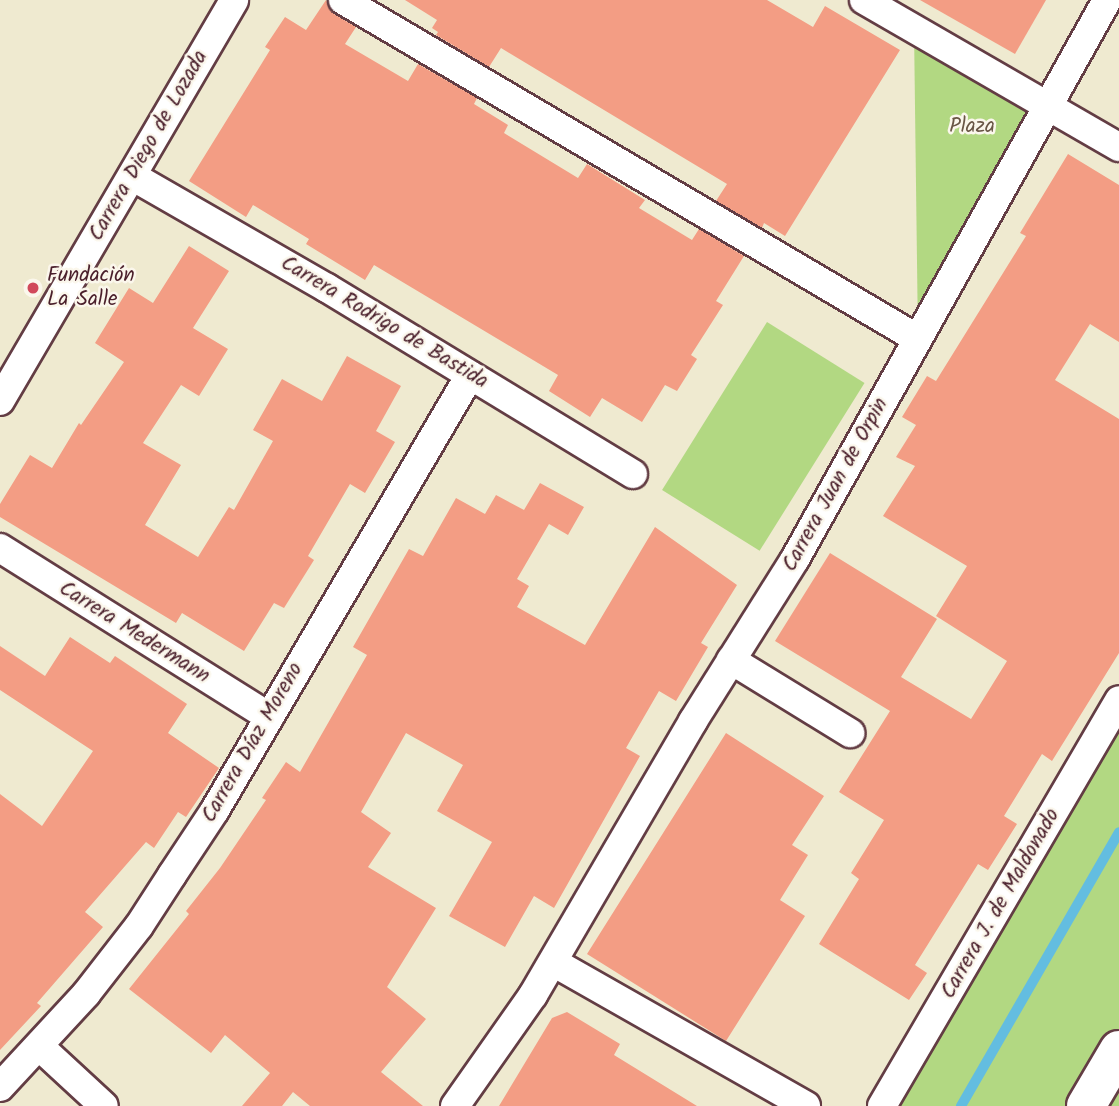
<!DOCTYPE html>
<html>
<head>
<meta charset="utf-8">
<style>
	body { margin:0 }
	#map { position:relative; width:1119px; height:1106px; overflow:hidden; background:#efead0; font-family:Kalam,sans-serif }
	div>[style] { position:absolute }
	.green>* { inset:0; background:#b2d882; transform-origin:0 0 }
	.stream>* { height:10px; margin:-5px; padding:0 5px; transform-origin:5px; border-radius:5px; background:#63bde0 }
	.building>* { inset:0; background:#f39d84 }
	.roads { filter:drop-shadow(2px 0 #633d44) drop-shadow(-2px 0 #633d44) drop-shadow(0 2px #633d44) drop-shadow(0 -2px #633d44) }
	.minor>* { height:28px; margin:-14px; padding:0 14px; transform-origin:14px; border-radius:14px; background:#fff }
	.trunk>* { height:38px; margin:-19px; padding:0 19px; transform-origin:19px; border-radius:19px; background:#fff }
	.dots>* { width:19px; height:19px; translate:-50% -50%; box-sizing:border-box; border:4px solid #fbf7ec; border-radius:50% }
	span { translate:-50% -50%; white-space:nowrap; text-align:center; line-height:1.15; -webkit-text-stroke:5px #fbf7ec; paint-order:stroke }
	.park-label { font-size:21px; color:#695645 }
	.street-label { font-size:21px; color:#4a1f2b }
	.poi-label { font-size:21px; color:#4a1f2b }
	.left { translate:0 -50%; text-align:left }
</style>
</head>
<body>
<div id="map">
	<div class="green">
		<i style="clip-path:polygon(914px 29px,1047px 106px,918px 339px)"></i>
		<i style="left:767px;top:322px;width:115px;height:198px;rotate:32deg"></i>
		<i style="clip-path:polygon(1119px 700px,1119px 1106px,882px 1106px)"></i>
	</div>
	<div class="stream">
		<i style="left:961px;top:1106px;width:316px;rotate:-60deg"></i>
	</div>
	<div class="building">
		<i style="clip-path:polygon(326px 0,334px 14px,356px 27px,345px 44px,408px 81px,418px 64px,477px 98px,474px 104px,508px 125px,504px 133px,578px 178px,587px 164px,645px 200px,639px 208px,692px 240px,699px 229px,744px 256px,716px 301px,723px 305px,691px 355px,697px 359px,677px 391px,665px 385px,642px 422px,602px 398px,590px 417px,549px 391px,558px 375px,374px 265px,365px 280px,306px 244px,309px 239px,253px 205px,246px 217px,189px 181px,270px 50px,265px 47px,285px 17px,306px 30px)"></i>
		<i style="clip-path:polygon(405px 0,767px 0,813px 27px,825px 6px,900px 50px,785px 236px,764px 223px,762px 228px,716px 201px,727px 184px,501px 48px,489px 67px,436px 35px,438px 32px,432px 28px,437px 20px)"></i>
		<i style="clip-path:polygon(920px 0,1046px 0,1015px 54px)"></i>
		<i style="clip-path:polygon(1068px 154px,1119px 185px,1119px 342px,1090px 324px,1055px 380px,1119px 419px,1119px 653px,1052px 761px,1042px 754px,1004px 816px,1017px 824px,988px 870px,978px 864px,915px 965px,927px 973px,909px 1000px,819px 944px,859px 879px,851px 873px,884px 820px,839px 792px,890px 711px,775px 641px,830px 553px,937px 619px,901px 677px,971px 719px,1007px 661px,936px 616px,967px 566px,883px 516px,915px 466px,896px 457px,916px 425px,902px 417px,927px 376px,936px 381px,1026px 236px,1020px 233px)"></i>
		<i style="clip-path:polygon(189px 246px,229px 271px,193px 328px,228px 349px,199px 396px,181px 385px,143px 443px,181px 465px,145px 525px,198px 557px,229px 507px,234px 510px,273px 441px,253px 430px,282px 379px,322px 401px,347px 356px,401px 386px,376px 431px,395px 442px,365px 493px,350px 484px,308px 556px,314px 560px,284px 608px,274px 603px,244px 651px,182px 613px,176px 623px,0 517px,0 504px,30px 455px,52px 468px,79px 423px,81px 425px,124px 362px,95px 343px,129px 288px,153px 303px)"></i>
		<i style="clip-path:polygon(540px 483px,584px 507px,568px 535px,549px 524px,517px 579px,529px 586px,517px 607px,585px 645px,655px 527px,737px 585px,701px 643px,708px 647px,676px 701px,659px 691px,626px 748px,640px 756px,554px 908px,534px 896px,505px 947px,449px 916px,492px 842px,437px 811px,463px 765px,406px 733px,361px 812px,391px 833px,368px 867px,436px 908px,387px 987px,426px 1019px,381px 1072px,423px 1106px,310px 1106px,293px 1092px,282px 1106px,242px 1106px,270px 1073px,225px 1035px,211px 1053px,129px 989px,189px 914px,186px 911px,220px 868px,266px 800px,262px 798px,286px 762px,300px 772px,367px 655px,353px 647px,409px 549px,423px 556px,456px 498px,485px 514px,496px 495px,524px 510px)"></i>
		<i style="clip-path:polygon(70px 637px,110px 663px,115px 656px,187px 704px,168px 733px,219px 768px,186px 817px,178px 812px,154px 848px,146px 842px,85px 912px,103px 927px,37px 1003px,41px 1006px,0 1050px,0 794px,42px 826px,93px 751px,0 690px,0 646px,45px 676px)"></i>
		<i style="clip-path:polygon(726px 733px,824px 796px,792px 845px,808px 855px,780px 900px,805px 916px,726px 1041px,587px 954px)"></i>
		<i style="clip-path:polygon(567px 1012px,620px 1044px,614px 1055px,697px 1106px,499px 1106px,552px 1018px)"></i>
	</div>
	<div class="roads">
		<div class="minor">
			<i style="left:343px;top:0;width:667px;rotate:30.52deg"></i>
			<i style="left:864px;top:0;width:294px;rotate:30deg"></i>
			<i style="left:132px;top:176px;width:225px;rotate:29.9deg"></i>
			<i style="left:327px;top:288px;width:358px;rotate:31.3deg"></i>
			<i style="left:0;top:401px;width:464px;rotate:-59.7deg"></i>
			<i style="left:0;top:548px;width:318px;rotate:32.1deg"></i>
			<i style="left:731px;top:660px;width:140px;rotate:31.5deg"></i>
			<i style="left:553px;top:962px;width:291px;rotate:29.6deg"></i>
			<i style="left:39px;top:1046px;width:88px;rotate:42.7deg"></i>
			<i style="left:0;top:1087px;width:127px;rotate:-47.2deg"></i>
			<i style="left:86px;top:994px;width:86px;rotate:-52.1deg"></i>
			<i style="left:139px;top:926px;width:61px;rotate:-57.1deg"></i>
			<i style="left:172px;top:875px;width:78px;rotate:-56.5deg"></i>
			<i style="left:215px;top:810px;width:504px;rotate:-59.62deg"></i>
			<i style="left:455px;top:1106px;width:136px;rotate:-54.9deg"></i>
			<i style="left:533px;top:995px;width:317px;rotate:-59.7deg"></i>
			<i style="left:693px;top:721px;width:191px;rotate:-57.8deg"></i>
			<i style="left:795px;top:559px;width:640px;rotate:-60.83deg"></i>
			<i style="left:882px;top:1106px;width:470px;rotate:-59.7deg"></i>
		</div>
		<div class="trunk">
			<i style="left:1086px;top:1106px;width:65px;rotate:-59.5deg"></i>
		</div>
	</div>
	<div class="dots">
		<i style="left:33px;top:288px;background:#d1495b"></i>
	</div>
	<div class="park-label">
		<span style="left:972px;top:127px">Plaza</span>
	</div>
	<div class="street-label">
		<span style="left:149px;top:146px;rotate:-60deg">Carrera Diego de Lozada</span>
		<span style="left:384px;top:323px;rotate:31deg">Carrera Rodrigo de Bastida</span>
		<span style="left:836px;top:485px;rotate:-61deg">Carrera Juan de Orpin</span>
		<span style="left:134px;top:633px;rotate:32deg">Carrera Medermann</span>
		<span style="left:253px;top:743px;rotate:-60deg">Carrera Díaz Moreno</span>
		<span style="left:1001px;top:904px;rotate:-60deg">Carrera J. de Maldonado</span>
	</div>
	<div class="poi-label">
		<span class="left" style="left:47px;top:288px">Fundación<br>La Salle</span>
	</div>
</div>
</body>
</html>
